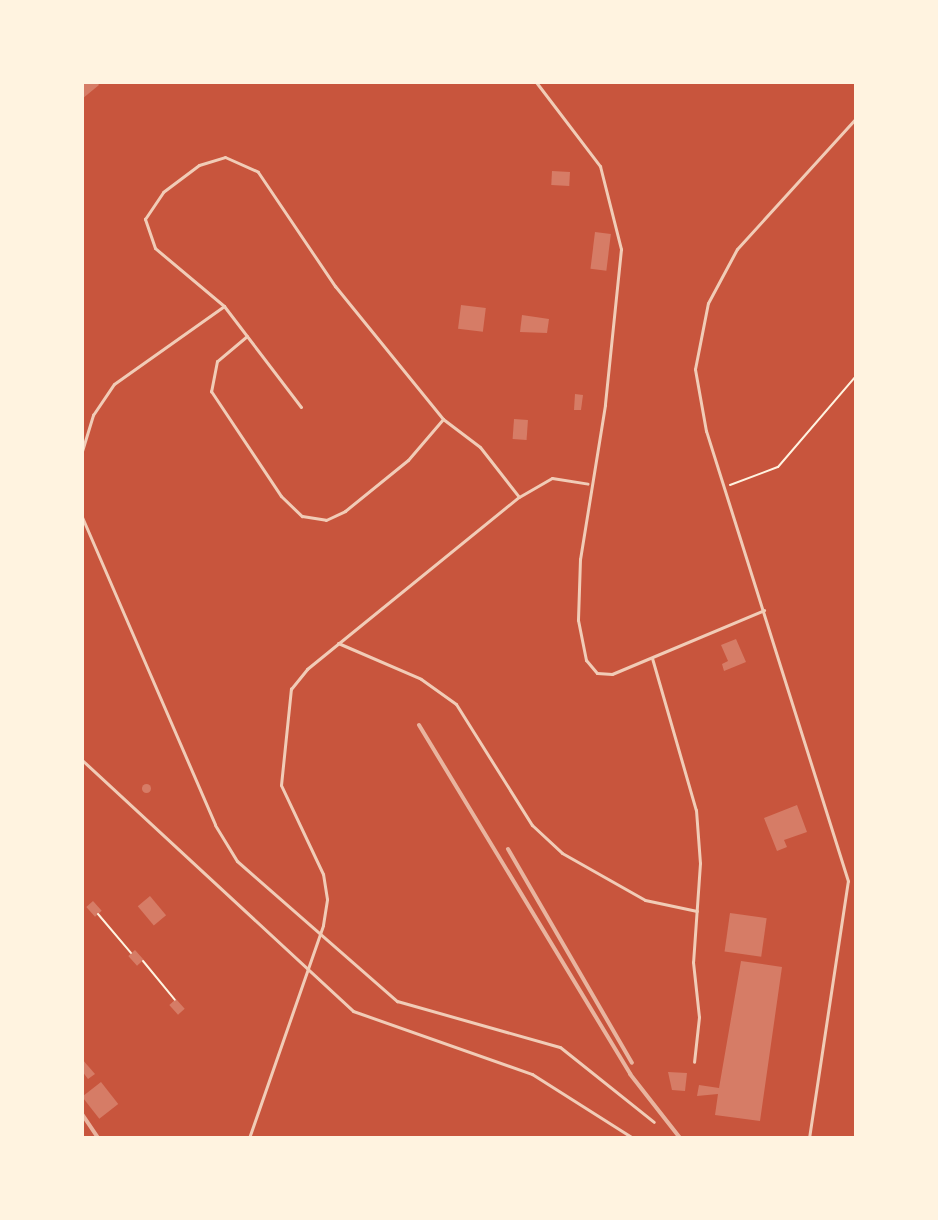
<!DOCTYPE html>
<html>
<head>
<meta charset="utf-8">
<style>
	body { margin:0 }
	#map { position:relative; width:938px; height:1220px; overflow:hidden; background:#c8553d; font-family:Helvetica,sans-serif }
	div>[style] { position:absolute }
	.building>* { inset:0; background:#d67c66; transform-origin:0 0 }
	.round { border-radius:50% }
	.path>* { height:2px; margin:-1px; padding:0 1px; transform-origin:1px; border-radius:1px; background:#fff3e0 }
	.service>* { height:3px; margin:-1.5px; padding:0 1.5px; transform-origin:1.5px; border-radius:1.5px; background:#f1ccb7 }
	.rail>* { height:4px; margin:-2px; padding:0 2px; transform-origin:2px; border-radius:2px; background:#e9b49f }
	span { translate:-50% -50%; white-space:nowrap; text-align:center; line-height:1.15; -webkit-text-stroke:4.5px #fff3e0; paint-order:stroke }
	.frame { position:absolute; inset:0; border:84px solid #fff3e0; pointer-events:none }
</style>
</head>
<body>
<div id="map">
	<div class="building">
		<i style="clip-path:polygon(82px 82px,97px 82px,99px 85px,82px 99px)"></i>
		<i style="left:552px;top:171px;width:18px;height:14px;rotate:3deg"></i>
		<i style="left:595px;top:232px;width:16px;height:37px;rotate:7deg"></i>
		<i style="left:461px;top:305px;width:25px;height:24px;rotate:7deg"></i>
		<i style="clip-path:polygon(522px 315px,549px 319px,547px 333px,520px 332px)"></i>
		<i style="clip-path:polygon(575px 394px,583px 395px,581px 410px,574px 410px)"></i>
		<i style="left:514px;top:419px;width:14px;height:20px;rotate:4deg"></i>
		<i style="clip-path:polygon(736px 639px,746px 662px,724px 671px,722px 664px,728px 661px,721px 645px)"></i>
		<i class="round" style="left:141.5px;top:783.5px;width:9px;height:9px"></i>
		<i style="clip-path:polygon(797px 805px,807px 832px,784px 840px,787px 847px,777px 851px,764px 818px)"></i>
		<i style="left:150px;top:896px;width:25px;height:16px;rotate:50deg"></i>
		<i style="left:93px;top:901px;width:13px;height:9px;rotate:48deg"></i>
		<i style="left:730px;top:913px;width:37px;height:39px;rotate:8deg"></i>
		<i style="left:135px;top:950px;width:13px;height:9px;rotate:48deg"></i>
		<i style="clip-path:polygon(741px 961px,782px 967px,760px 1121px,715px 1115px,718px 1094px,697px 1096px,699px 1085px,719px 1088px)"></i>
		<i style="left:176px;top:999px;width:13px;height:9px;rotate:48deg"></i>
		<i style="clip-path:polygon(82px 1059px,95px 1074px,88px 1079px,82px 1071px)"></i>
		<i style="clip-path:polygon(668px 1072px,687px 1073px,685px 1091px,672px 1090px)"></i>
		<i style="left:101px;top:1082px;width:28px;height:24px;rotate:52deg"></i>
	</div>
	<div class="path">
		<i style="left:730px;top:485px;width:51px;rotate:-20.6deg"></i>
		<i style="left:778px;top:467px;width:120px;rotate:-49.4deg"></i>
		<i style="left:98px;top:914px;width:51px;rotate:49.8deg"></i>
		<i style="left:143px;top:961px;width:50px;rotate:50.6deg"></i>
	</div>
	<div class="service">
		<i style="left:536px;top:82px;width:106px;rotate:52.7deg"></i>
		<i style="left:600px;top:166px;width:86px;rotate:75.8deg"></i>
		<i style="left:621px;top:249px;width:157px;rotate:95.9deg"></i>
		<i style="left:605px;top:405px;width:156px;rotate:99.2deg"></i>
		<i style="left:580px;top:559px;width:61px;rotate:91.9deg"></i>
		<i style="left:578px;top:620px;width:41px;rotate:78.7deg"></i>
		<i style="left:586px;top:660px;width:17px;rotate:50deg"></i>
		<i style="left:597px;top:673px;width:15px;rotate:4deg"></i>
		<i style="left:612px;top:674px;width:165px;rotate:-22.8deg"></i>
		<i style="left:224px;top:306px;width:90px;rotate:-140deg"></i>
		<i style="left:155px;top:248px;width:31px;rotate:-109deg"></i>
		<i style="left:145px;top:219px;width:32px;rotate:-56deg"></i>
		<i style="left:163px;top:192px;width:45px;rotate:-36.9deg"></i>
		<i style="left:199px;top:165px;width:27px;rotate:-17deg"></i>
		<i style="left:225px;top:157px;width:36px;rotate:24deg"></i>
		<i style="left:258px;top:172px;width:138px;rotate:56deg"></i>
		<i style="left:335px;top:286px;width:171px;rotate:50.9deg"></i>
		<i style="left:443px;top:419px;width:46px;rotate:37.1deg"></i>
		<i style="left:480px;top:447px;width:63px;rotate:52deg"></i>
		<i style="left:519px;top:497px;width:38px;rotate:-30deg"></i>
		<i style="left:552px;top:478px;width:36px;rotate:9deg"></i>
		<i style="left:247px;top:336px;width:39px;rotate:140deg"></i>
		<i style="left:217px;top:361px;width:31px;rotate:101deg"></i>
		<i style="left:211px;top:391px;width:126px;rotate:56.3deg"></i>
		<i style="left:281px;top:496px;width:29px;rotate:44deg"></i>
		<i style="left:302px;top:516px;width:24px;rotate:9deg"></i>
		<i style="left:326px;top:520px;width:21px;rotate:-25deg"></i>
		<i style="left:345px;top:511px;width:81px;rotate:-39deg"></i>
		<i style="left:408px;top:460px;width:54px;rotate:-49.5deg"></i>
		<i style="left:82px;top:451px;width:38px;rotate:-73deg"></i>
		<i style="left:93px;top:415px;width:37px;rotate:-56deg"></i>
		<i style="left:114px;top:384px;width:135px;rotate:-35.3deg"></i>
		<i style="left:224px;top:306px;width:127px;rotate:52.7deg"></i>
		<i style="left:82px;top:517px;width:335px;rotate:66.6deg"></i>
		<i style="left:215px;top:825px;width:42px;rotate:58.6deg"></i>
		<i style="left:237px;top:861px;width:213px;rotate:41.2deg"></i>
		<i style="left:397px;top:1001px;width:169px;rotate:15.8deg"></i>
		<i style="left:560px;top:1047px;width:120px;rotate:38.6deg"></i>
		<i style="left:338px;top:643px;width:90px;rotate:23.4deg"></i>
		<i style="left:421px;top:679px;width:43px;rotate:35.5deg"></i>
		<i style="left:456px;top:704px;width:143px;rotate:57.9deg"></i>
		<i style="left:532px;top:825px;width:41px;rotate:43deg"></i>
		<i style="left:562px;top:853px;width:95px;rotate:29.5deg"></i>
		<i style="left:645px;top:900px;width:53px;rotate:11.9deg"></i>
		<i style="left:652px;top:658px;width:158px;rotate:73.9deg"></i>
		<i style="left:696px;top:810px;width:53px;rotate:85.7deg"></i>
		<i style="left:700px;top:863px;width:99px;rotate:94deg"></i>
		<i style="left:693px;top:962px;width:55px;rotate:83.8deg"></i>
		<i style="left:699px;top:1017px;width:45px;rotate:96.3deg"></i>
		<i style="left:82px;top:760px;width:369px;rotate:42.8deg"></i>
		<i style="left:353px;top:1011px;width:190px;rotate:19.4deg"></i>
		<i style="left:532px;top:1074px;width:120px;rotate:32.4deg"></i>
		<i style="left:249px;top:1138px;width:225px;rotate:-70.8deg"></i>
		<i style="left:323px;top:925px;width:26px;rotate:-81deg"></i>
		<i style="left:327px;top:899px;width:25px;rotate:-99deg"></i>
		<i style="left:323px;top:874px;width:98px;rotate:-115.3deg"></i>
		<i style="left:281px;top:785px;width:97px;rotate:-84.1deg"></i>
		<i style="left:291px;top:689px;width:26px;rotate:-51deg"></i>
		<i style="left:307px;top:669px;width:273px;rotate:-39.1deg"></i>
		<i style="left:809px;top:1138px;width:260px;rotate:-81.4deg"></i>
		<i style="left:848px;top:881px;width:472px;rotate:-107.5deg"></i>
		<i style="left:706px;top:431px;width:63px;rotate:-100.1deg"></i>
		<i style="left:695px;top:369px;width:67px;rotate:-78.9deg"></i>
		<i style="left:708px;top:303px;width:61px;rotate:-61.8deg"></i>
		<i style="left:737px;top:249px;width:177px;rotate:-47.7deg"></i>
	</div>
	<div class="rail">
		<i style="left:419px;top:725px;width:408px;rotate:58.8deg"></i>
		<i style="left:630px;top:1074px;width:81px;rotate:52deg"></i>
		<i style="left:508px;top:849px;width:247px;rotate:59.9deg"></i>
		<i style="left:82px;top:1114px;width:29px;rotate:56deg"></i>
	</div>
	<div class="frame"></div>
</div>
</body>
</html>
